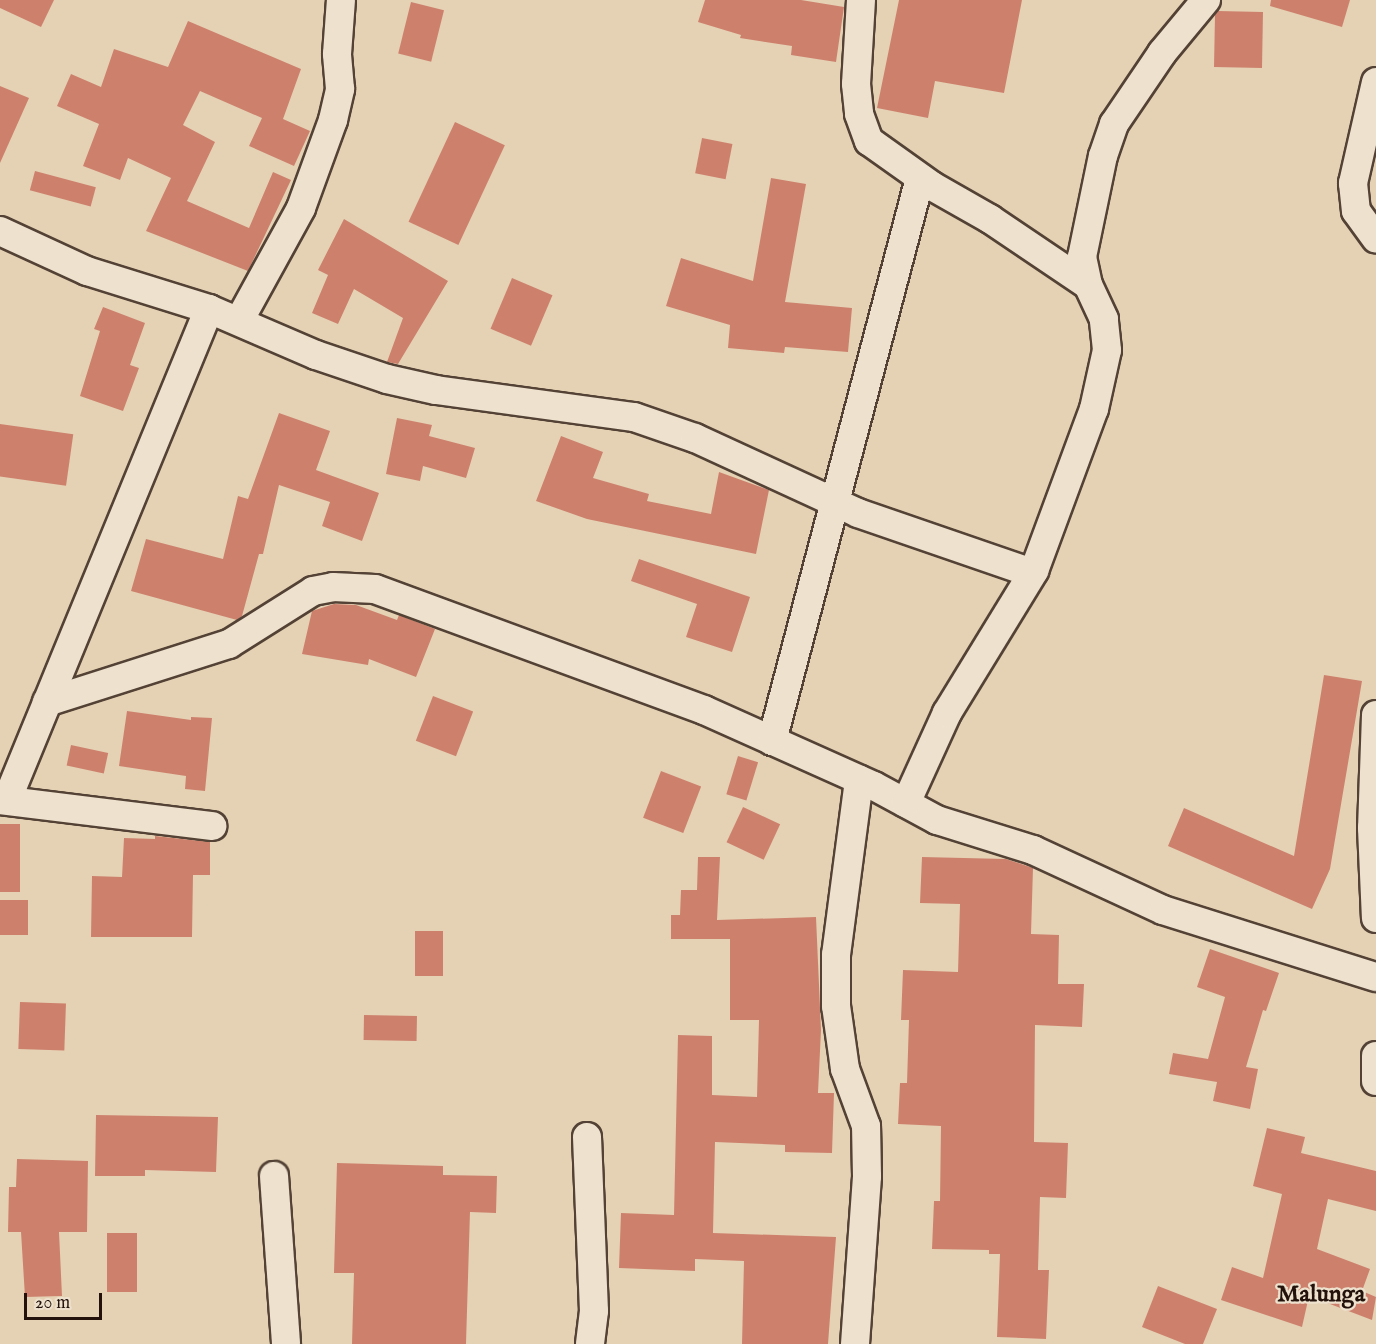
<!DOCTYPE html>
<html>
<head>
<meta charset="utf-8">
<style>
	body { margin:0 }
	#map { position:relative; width:1376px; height:1344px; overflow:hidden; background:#e5d2b4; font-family:"IM FELL English",serif }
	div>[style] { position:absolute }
	.building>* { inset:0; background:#cd816d; transform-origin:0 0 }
	.roads { filter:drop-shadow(2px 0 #534235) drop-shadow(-2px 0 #534235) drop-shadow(0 2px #534235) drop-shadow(0 -2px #534235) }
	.street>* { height:28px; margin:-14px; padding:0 14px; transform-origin:14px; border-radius:14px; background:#eee2ce }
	span { translate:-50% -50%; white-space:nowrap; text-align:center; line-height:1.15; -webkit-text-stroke:4.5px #eee2ce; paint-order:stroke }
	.quarter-label { font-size:24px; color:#22120b; font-weight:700 }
	.scale { position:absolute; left:24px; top:1293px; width:78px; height:27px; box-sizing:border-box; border:3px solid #22120b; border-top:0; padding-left:8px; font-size:18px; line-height:21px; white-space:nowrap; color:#22120b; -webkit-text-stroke:4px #eee2ce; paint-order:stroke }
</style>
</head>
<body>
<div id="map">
	<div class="building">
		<i style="clip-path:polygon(0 0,54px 0,41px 27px,0 8px)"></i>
		<i style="clip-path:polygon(705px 0,801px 0,844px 7px,836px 62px,791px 55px,792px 46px,740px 38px,741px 35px,698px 22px)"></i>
		<i style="clip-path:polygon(899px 0,1022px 0,1004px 93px,935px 81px,928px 118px,877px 108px)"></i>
		<i style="clip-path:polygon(1271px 0,1350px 0,1342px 27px,1270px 6px)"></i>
		<i style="left:411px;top:2px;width:34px;height:53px;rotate:14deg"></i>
		<i style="clip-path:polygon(1218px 11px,1263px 12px,1262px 68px,1214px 67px,1215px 15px)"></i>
		<i style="clip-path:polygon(188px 21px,301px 69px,283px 119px,310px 131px,294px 166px,249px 146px,262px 118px,200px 91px,183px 125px,215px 142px,187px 201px,249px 228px,273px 172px,291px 180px,248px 271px,146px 231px,171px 178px,128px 158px,120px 180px,83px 166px,99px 124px,57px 106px,71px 74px,101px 87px,114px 49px,168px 67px)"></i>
		<i style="clip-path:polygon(0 86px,29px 98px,0 163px)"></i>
		<i style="left:455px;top:122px;width:55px;height:110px;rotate:25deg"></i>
		<i style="left:702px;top:138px;width:31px;height:36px;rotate:11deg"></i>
		<i style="left:35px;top:171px;width:63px;height:20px;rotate:15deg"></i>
		<i style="clip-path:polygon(771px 178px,806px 184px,785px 302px,852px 308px,848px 352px,785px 347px,784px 353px,728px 348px,730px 325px,666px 306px,681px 258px,753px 281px)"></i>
		<i style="clip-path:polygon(344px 219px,448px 281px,398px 364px,387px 362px,403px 318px,354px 289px,338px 324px,312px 313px,328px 275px,318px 270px)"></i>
		<i style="left:512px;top:278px;width:44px;height:55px;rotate:23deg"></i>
		<i style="clip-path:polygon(103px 307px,145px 323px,130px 365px,139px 368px,123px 411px,80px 396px,100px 331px,94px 329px)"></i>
		<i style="clip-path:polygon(279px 413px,330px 431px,316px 470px,379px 493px,362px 541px,322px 526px,330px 502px,279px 485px,263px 554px,259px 554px,242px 616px,237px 620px,131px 591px,146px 539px,223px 559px,238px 496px,248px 499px)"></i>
		<i style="clip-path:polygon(397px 418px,432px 425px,429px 436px,475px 448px,466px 478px,423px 466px,420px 481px,386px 474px)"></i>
		<i style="left:0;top:424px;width:74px;height:52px;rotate:8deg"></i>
		<i style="clip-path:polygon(561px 436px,603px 452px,593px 478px,649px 494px,647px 501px,711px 514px,719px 472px,769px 490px,756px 554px,587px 519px,536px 501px)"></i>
		<i style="clip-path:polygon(639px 559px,750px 597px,732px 652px,686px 637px,697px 604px,631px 581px)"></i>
		<i style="clip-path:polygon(334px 604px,356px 605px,397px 620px,399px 615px,435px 629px,416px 677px,369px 659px,368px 665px,302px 654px,312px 611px)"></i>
		<i style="clip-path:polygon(1324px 675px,1362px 681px,1330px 869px,1312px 909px,1168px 846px,1184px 808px,1294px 856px)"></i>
		<i style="left:433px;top:696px;width:43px;height:48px;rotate:21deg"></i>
		<i style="clip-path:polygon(127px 711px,191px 720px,191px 717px,212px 718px,205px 791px,185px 789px,186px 776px,119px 766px)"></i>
		<i style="left:71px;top:745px;width:38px;height:21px;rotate:12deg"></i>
		<i style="left:738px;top:756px;width:21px;height:40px;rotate:17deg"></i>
		<i style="left:661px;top:771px;width:43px;height:50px;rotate:21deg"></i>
		<i style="left:743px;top:807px;width:41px;height:39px;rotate:25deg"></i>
		<i style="left:0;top:824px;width:20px;height:68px"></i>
		<i style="clip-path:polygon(155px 836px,210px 842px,210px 875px,193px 875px,192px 937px,91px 937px,92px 876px,122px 877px,124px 838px,155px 839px)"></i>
		<i style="clip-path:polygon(698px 857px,720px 857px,717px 920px,816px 917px,821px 1030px,818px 1093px,834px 1093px,832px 1153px,785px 1152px,785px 1145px,715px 1142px,713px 1233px,836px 1237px,828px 1344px,742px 1344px,744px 1261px,695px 1259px,695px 1271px,619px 1268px,621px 1213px,674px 1215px,678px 1035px,712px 1036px,712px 1095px,757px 1097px,759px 1020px,730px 1020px,730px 939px,671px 939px,671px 915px,680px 915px,681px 890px,697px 890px)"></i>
		<i style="clip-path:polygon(922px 857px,1006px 859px,1033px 868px,1031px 934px,1059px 935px,1058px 984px,1084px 984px,1082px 1027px,1035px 1025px,1034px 1142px,1068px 1143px,1066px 1198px,1040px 1197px,1038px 1270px,1049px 1270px,1046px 1339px,997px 1337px,1000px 1254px,989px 1254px,989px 1250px,932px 1249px,934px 1201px,940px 1201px,941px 1126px,898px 1124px,900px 1083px,907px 1083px,909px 1020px,901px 1020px,903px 970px,958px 972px,960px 904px,920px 903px)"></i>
		<i style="left:0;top:900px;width:28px;height:35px"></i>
		<i style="left:415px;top:931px;width:28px;height:45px"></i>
		<i style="clip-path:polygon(1210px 949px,1279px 973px,1266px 1011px,1263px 1010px,1246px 1067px,1258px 1069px,1250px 1109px,1213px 1101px,1217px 1082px,1169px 1074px,1173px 1053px,1208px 1059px,1225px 997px,1197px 987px)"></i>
		<i style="left:20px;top:1002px;width:46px;height:47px;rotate:2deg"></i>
		<i style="left:364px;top:1015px;width:53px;height:25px;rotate:1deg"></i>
		<i style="clip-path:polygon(96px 1115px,218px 1117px,216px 1172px,145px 1170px,145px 1176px,95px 1176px)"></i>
		<i style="clip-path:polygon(1267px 1128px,1305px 1137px,1301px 1153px,1376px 1171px,1376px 1211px,1328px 1199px,1317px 1249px,1370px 1269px,1362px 1291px,1376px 1297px,1372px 1320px,1309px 1296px,1302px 1327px,1221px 1300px,1232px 1267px,1263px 1278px,1282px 1194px,1253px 1186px)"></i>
		<i style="clip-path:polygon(17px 1159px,88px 1161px,87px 1232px,59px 1232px,62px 1296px,25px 1297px,21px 1232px,8px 1232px,9px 1187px,16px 1187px)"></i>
		<i style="clip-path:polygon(337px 1163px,443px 1166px,443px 1175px,497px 1176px,496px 1213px,470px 1212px,466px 1344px,352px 1344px,354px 1273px,334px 1273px)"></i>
		<i style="left:107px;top:1233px;width:30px;height:59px"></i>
		<i style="clip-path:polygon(1158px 1286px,1217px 1309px,1203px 1344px,1185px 1344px,1142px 1327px)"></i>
	</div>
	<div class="roads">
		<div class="street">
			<i style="left:861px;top:0;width:84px;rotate:93.4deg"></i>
			<i style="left:856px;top:84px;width:30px;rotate:84deg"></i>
			<i style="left:859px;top:114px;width:29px;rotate:70deg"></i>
			<i style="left:869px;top:141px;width:77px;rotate:35.5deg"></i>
			<i style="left:932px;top:186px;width:67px;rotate:29.6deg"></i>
			<i style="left:990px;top:219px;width:118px;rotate:34deg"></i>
			<i style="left:1376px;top:82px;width:104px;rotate:102.8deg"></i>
			<i style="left:1353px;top:183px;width:28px;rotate:84deg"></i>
			<i style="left:1356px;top:211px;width:34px;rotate:54deg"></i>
			<i style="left:0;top:231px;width:96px;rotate:24.7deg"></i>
			<i style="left:87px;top:271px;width:128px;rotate:17.3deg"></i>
			<i style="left:209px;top:309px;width:116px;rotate:23.3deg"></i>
			<i style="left:316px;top:355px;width:75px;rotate:18.7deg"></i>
			<i style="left:387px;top:379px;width:50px;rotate:12.7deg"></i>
			<i style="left:436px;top:390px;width:200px;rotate:7.8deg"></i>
			<i style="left:634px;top:417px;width:65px;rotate:19deg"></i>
			<i style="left:695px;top:438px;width:179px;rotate:24.7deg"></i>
			<i style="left:858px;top:513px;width:184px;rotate:19deg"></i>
			<i style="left:239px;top:321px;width:129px;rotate:-61.2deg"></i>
			<i style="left:301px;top:208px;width:94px;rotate:-70deg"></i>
			<i style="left:333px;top:120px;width:32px;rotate:-77deg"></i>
			<i style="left:340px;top:89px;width:35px;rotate:-95deg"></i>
			<i style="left:337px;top:54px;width:54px;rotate:-85.8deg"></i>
			<i style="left:47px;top:702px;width:191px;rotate:-17.7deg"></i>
			<i style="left:229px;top:644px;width:99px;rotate:-32.2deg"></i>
			<i style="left:313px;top:591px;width:20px;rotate:-11deg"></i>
			<i style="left:333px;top:587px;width:42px;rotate:2.7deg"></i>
			<i style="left:375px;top:589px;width:351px;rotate:20.2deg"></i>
			<i style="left:704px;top:710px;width:186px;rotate:24.1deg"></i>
			<i style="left:874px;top:786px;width:72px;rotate:28.4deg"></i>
			<i style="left:937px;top:820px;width:101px;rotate:17.4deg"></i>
			<i style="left:1033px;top:850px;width:143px;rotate:24.8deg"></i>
			<i style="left:1163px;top:910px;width:223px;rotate:17.5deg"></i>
			<i style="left:1376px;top:715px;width:113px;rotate:92deg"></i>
			<i style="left:1372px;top:828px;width:90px;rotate:87.5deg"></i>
			<i style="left:772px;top:741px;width:582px;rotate:-75.27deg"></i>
			<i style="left:0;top:800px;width:214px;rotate:7deg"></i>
			<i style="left:7px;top:800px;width:531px;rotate:-67.64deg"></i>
			<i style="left:906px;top:803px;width:99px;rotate:-65.5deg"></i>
			<i style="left:947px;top:713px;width:167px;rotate:-58.5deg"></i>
			<i style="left:1034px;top:571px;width:173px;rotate:-69.7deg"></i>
			<i style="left:1094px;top:409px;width:60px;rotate:-77.6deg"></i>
			<i style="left:1107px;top:350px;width:31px;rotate:-96deg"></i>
			<i style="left:1104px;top:319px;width:38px;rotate:-115deg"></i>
			<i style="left:1088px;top:285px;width:29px;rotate:-102deg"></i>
			<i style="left:1082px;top:257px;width:103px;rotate:-78.3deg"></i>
			<i style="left:1103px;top:156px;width:34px;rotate:-71deg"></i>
			<i style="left:1114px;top:124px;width:86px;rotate:-55.9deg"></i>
			<i style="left:1162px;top:53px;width:69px;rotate:-50.3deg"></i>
			<i style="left:1376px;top:1056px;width:25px;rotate:90deg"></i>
			<i style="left:587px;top:1137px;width:174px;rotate:87.7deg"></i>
			<i style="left:594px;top:1311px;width:33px;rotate:97deg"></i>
			<i style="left:274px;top:1176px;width:168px;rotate:85.9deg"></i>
			<i style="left:855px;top:1344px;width:168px;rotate:-85.9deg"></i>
			<i style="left:867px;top:1176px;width:50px;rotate:-91.1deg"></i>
			<i style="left:866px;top:1126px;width:61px;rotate:-110.2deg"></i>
			<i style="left:845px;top:1069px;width:64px;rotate:-98.1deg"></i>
			<i style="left:836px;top:1006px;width:51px;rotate:-90deg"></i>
			<i style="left:836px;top:955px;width:177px;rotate:-82.5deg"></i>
		</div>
	</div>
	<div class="quarter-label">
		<span style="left:1321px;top:1295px">Malunga</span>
	</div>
	<div class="scale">20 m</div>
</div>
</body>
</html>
